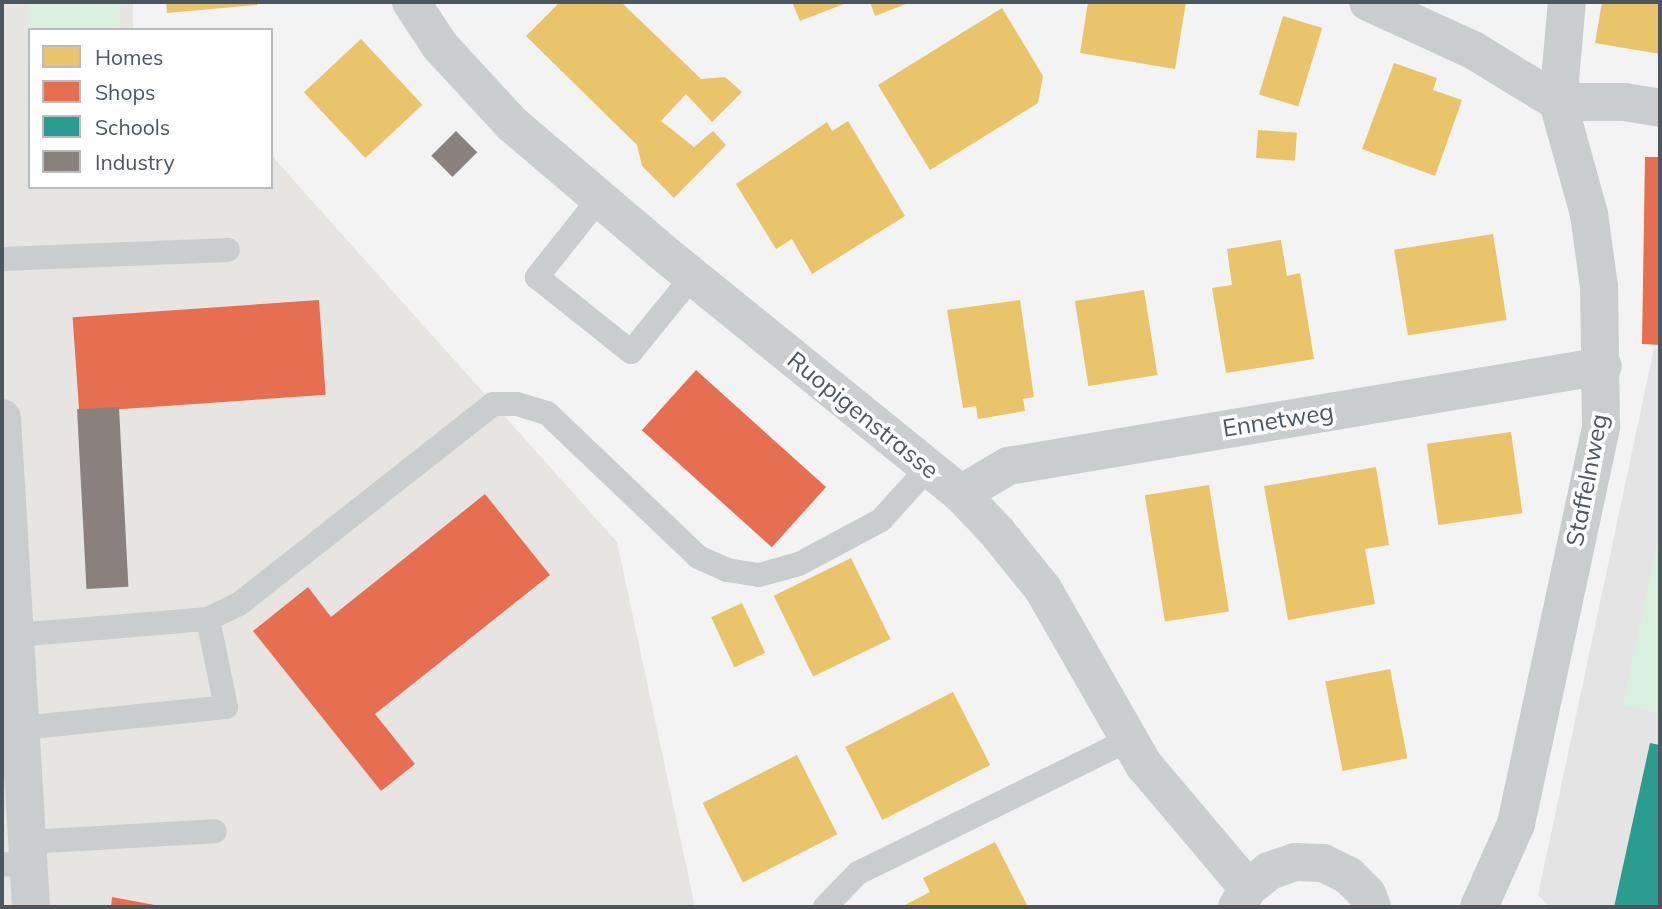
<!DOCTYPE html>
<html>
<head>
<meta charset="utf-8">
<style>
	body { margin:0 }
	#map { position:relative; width:1662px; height:909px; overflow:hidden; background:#f3f3f3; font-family:Mulish,sans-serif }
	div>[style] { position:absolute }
	.commercial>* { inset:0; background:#e7e5e2 }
	.education>* { inset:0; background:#e5e4e5 }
	.green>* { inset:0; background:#d9f0df; transform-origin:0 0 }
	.homes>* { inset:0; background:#e9c46a; transform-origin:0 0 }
	.shops>* { inset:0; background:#e76f51; transform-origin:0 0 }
	.schools>* { inset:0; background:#2a9d8f }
	.industry>* { inset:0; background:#8a817c; transform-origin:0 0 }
	.lane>* { height:24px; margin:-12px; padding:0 12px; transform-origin:12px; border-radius:12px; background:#cacdce }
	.street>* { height:38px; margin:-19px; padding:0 19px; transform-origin:19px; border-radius:19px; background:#cacdce }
	.secondary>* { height:38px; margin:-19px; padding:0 19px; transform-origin:19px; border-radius:19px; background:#cbcecf }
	span { translate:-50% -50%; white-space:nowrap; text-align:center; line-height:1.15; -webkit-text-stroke:7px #fff; paint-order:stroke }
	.street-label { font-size:24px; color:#4a575f }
	.frame { position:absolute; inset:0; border:4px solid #4a575f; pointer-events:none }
	.legend { position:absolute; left:28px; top:28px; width:245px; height:161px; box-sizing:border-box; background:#fff; border:2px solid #b7bcbf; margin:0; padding:9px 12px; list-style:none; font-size:21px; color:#4a575f }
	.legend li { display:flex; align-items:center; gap:14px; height:35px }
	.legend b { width:35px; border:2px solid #b7bcbf }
</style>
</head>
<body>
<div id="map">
	<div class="commercial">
		<i style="clip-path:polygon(2px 2px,133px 2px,133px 30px,30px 30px,30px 187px,271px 187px,271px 155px,617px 542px,695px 907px,2px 907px)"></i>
	</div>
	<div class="education">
		<i style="clip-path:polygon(1654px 348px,1660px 349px,1660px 907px,1549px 907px,1538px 895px)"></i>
	</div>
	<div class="green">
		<i style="left:29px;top:2px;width:91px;height:28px"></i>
		<i style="clip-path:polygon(1660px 528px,1660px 713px,1623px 705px)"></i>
	</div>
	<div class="homes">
		<i style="clip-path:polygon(166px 2px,257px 2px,257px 5px,167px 13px)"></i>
		<i style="clip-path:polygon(560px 2px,621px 2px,701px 79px,725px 77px,742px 92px,712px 122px,686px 94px,661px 121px,694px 147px,713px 131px,726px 145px,674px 198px,642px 166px,637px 145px,526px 36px)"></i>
		<i style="clip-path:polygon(792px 2px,849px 2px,800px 21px)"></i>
		<i style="clip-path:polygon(870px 2px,911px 2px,875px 16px)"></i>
		<i style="clip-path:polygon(1088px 2px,1186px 2px,1175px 69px,1080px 53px)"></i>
		<i style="clip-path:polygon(1602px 2px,1660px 2px,1660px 54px,1595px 43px)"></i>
		<i style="clip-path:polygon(1002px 8px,1043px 76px,1038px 103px,930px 170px,878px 85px)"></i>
		<i style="left:1283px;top:16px;width:41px;height:82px;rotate:17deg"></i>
		<i style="left:361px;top:39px;width:90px;height:78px;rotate:47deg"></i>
		<i style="clip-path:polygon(1394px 63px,1437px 78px,1433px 90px,1462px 100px,1435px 176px,1362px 149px)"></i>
		<i style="clip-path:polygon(848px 121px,905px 216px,812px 274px,792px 239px,776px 249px,736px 184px,827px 122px,832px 131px)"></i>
		<i style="left:1258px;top:130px;width:39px;height:28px;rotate:4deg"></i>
		<i style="left:1493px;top:234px;width:87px;height:100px;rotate:81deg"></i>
		<i style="clip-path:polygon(1281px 240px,1287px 276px,1300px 273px,1314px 359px,1226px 373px,1212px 288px,1232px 285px,1227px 249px)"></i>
		<i style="left:1144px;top:290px;width:86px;height:70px;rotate:81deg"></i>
		<i style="clip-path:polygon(1020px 300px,1034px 397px,1023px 399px,1025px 411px,978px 419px,976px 406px,963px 408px,947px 310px)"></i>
		<i style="left:1511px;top:432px;width:82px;height:85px;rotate:82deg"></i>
		<i style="clip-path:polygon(1376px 467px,1389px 545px,1365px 549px,1375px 604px,1288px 620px,1264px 486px)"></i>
		<i style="left:1209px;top:485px;width:128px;height:65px;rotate:81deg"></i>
		<i style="left:851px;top:558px;width:90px;height:86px;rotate:64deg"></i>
		<i style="left:742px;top:603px;width:55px;height:34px;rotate:65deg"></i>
		<i style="left:1390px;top:669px;width:91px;height:66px;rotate:79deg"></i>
		<i style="left:953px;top:692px;width:82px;height:121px;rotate:63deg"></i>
		<i style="left:797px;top:755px;width:89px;height:106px;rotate:63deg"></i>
		<i style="clip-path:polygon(995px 842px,1028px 907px,901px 907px,930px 892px,923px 878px)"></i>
	</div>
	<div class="shops">
		<i style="clip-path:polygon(1645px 157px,1660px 157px,1660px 345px,1642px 344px)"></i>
		<i style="left:319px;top:300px;width:95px;height:247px;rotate:86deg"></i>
		<i style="left:696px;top:370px;width:175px;height:81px;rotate:42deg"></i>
		<i style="clip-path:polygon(485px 494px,550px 575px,375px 714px,415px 764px,381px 791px,253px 631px,308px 587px,331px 617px)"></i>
		<i style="clip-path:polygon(112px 897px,160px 906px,160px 907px,111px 907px)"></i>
	</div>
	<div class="schools">
		<i style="clip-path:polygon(1650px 743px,1660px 745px,1660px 907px,1614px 907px)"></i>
	</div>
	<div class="industry">
		<i style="left:456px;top:131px;width:30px;height:35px;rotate:45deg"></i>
		<i style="left:119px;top:407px;width:180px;height:42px;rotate:87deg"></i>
	</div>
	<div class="lane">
		<i style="left:599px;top:199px;width:100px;rotate:128.5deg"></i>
		<i style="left:537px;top:277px;width:120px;rotate:38.6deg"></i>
		<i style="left:631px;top:352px;width:97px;rotate:-50.9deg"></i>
		<i style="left:2px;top:259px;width:226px;rotate:-2.3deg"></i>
		<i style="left:16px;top:635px;width:193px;rotate:-4.8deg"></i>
		<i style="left:208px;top:619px;width:34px;rotate:-26deg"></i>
		<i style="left:239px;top:604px;width:323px;rotate:-38.2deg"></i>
		<i style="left:493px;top:404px;width:24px"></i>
		<i style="left:517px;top:404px;width:31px;rotate:17deg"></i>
		<i style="left:547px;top:413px;width:209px;rotate:43.6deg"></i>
		<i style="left:698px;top:557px;width:32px;rotate:24deg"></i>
		<i style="left:727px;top:570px;width:32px;rotate:9deg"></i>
		<i style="left:759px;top:575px;width:41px;rotate:-15.4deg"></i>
		<i style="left:799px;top:564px;width:93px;rotate:-28.2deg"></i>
		<i style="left:881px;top:520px;width:72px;rotate:-47.8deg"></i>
		<i style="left:21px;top:728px;width:206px;rotate:-5.8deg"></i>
		<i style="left:226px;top:707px;width:90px;rotate:-101.6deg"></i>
		<i style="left:27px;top:842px;width:188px;rotate:-3.3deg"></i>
		<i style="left:2px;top:864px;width:26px;rotate:4deg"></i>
		<i style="left:825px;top:907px;width:47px;rotate:-45.9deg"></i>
		<i style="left:858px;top:873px;width:303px;rotate:-26.2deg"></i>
	</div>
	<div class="street">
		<i style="left:1368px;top:2px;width:115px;rotate:24.6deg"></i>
		<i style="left:1473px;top:50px;width:100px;rotate:31.5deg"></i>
		<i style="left:1558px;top:102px;width:66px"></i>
		<i style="left:1624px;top:102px;width:36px;rotate:9deg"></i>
		<i style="left:2px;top:418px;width:490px;rotate:86.6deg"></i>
		<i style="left:961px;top:494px;width:55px;rotate:-30.8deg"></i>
		<i style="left:1008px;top:466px;width:603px;rotate:-9.54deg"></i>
		<i style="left:1479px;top:907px;width:91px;rotate:-66deg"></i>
		<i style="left:1516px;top:824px;width:407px;rotate:-77.9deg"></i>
		<i style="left:1601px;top:426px;width:139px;rotate:-90.8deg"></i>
		<i style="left:1599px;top:287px;width:74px;rotate:-97.8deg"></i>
		<i style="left:1589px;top:214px;width:116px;rotate:-105.5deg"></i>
		<i style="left:1558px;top:102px;width:100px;rotate:-84.9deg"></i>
	</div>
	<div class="secondary">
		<i style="left:411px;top:2px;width:53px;rotate:56.6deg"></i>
		<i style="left:440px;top:46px;width:106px;rotate:47.3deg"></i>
		<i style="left:512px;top:124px;width:196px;rotate:40.4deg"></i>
		<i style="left:661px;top:251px;width:386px;rotate:39deg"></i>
		<i style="left:961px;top:494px;width:52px;rotate:46.5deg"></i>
		<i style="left:997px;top:532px;width:73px;rotate:51.1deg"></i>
		<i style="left:1043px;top:589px;width:203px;rotate:60.2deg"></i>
		<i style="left:1144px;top:765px;width:161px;rotate:49.8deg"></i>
		<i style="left:1237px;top:907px;width:22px;rotate:-60deg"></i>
		<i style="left:1248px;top:888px;width:27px;rotate:-39deg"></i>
		<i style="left:1269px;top:871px;width:28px;rotate:-19deg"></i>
		<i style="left:1295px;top:862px;width:28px;rotate:2deg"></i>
		<i style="left:1323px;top:863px;width:28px;rotate:26deg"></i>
		<i style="left:1348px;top:875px;width:27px;rotate:45deg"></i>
		<i style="left:1367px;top:894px;width:14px;rotate:69deg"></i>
	</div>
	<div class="street-label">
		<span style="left:863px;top:415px;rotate:39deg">Ruopigenstrasse</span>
		<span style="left:1278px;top:420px;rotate:-9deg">Ennetweg</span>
		<span style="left:1587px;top:480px;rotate:-79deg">Staffelnweg</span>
	</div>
	<div class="frame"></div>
	<ul class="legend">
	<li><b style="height:19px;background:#e9c46a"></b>Homes</li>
	<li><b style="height:19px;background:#e76f51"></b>Shops</li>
	<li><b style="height:19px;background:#2a9d8f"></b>Schools</li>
	<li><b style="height:19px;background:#8a817c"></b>Industry</li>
	</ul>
</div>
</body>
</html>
